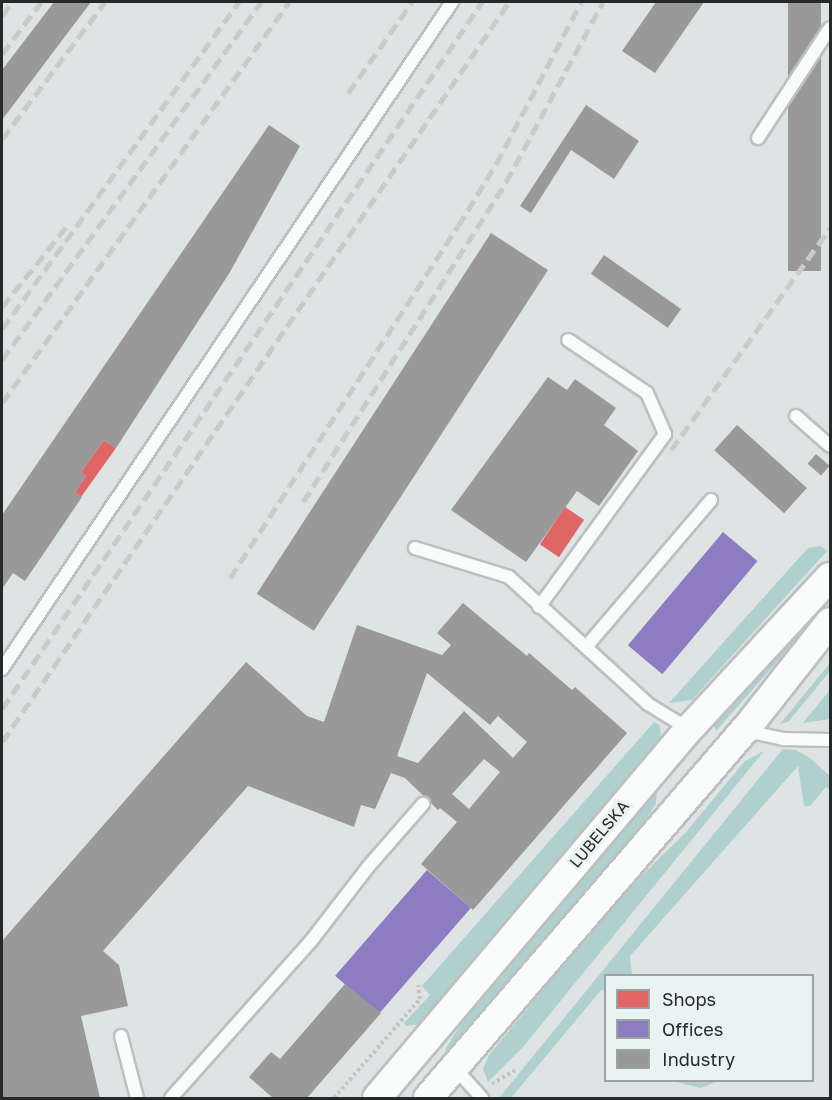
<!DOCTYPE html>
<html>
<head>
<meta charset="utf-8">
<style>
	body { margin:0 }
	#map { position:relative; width:832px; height:1100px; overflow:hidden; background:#dee3e3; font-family:"Golos Text",sans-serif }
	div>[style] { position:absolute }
	.green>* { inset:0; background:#afd0cf }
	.shops>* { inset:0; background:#e06666; transform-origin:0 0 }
	.offices>* { inset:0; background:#8e7cc3; transform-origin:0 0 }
	.industry>* { inset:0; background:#999; transform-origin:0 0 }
	.path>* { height:4px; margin-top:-2px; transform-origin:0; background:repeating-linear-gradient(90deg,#c2c3c3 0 3px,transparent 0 6px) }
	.roads { filter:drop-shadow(2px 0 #bcc0c0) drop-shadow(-2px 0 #bcc0c0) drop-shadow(0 2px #bcc0c0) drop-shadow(0 -2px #bcc0c0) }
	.service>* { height:12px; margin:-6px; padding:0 6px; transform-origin:6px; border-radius:6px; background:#fafbfb }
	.tertiary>* { height:28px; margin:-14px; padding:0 14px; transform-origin:14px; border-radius:14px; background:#fafbfb }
	.rail>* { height:4.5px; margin-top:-2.25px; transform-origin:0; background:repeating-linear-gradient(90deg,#cacaca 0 12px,transparent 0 18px) }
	span { translate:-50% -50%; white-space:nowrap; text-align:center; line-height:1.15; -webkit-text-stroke:6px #e9f3f2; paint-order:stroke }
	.street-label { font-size:16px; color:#262929 }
	.frame { position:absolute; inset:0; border:3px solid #262929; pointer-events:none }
	.legend { position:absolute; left:604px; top:974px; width:210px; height:108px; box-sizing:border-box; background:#e9f3f2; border:2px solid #9ba2a2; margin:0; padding:8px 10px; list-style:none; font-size:18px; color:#262929 }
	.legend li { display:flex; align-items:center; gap:12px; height:30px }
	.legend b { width:30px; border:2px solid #9ba2a2 }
</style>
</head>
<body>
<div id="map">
	<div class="green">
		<i style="clip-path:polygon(821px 546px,827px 551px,692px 700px,669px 703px,808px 548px)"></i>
		<i style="clip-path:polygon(830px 592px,830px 602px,716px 731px,714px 725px)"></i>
		<i style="clip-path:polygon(830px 663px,830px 671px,788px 722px,780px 724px)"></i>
		<i style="clip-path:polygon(830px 690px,830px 719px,803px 723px)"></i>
		<i style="clip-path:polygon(654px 722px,660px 726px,661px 740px,438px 1005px,420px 1024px,407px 1026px,404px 1023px,430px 995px,422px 986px)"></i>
		<i style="clip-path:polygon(783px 749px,796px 750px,810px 758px,830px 776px,830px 790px,826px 787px,810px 806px,804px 806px,798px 766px,630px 956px,632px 975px,606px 976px,605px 992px,602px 989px,511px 1098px,499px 1098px)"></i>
		<i style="clip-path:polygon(764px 751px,523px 1047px,488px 1082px,483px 1069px,489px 1055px,619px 898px,686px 832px,745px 761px)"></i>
		<i style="clip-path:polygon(657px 787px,656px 803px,643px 824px,448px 1057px,445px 1050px,470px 1009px)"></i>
		<i style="clip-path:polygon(672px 1081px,718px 1081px,701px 1088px)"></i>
	</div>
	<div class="shops">
		<i style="clip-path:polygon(104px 440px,116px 448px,81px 497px,75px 492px,86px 476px,81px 472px)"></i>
		<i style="left:565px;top:507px;width:23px;height:45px;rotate:34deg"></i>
	</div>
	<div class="offices">
		<i style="left:723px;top:532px;width:45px;height:148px;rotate:40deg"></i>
		<i style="left:427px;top:870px;width:58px;height:140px;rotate:41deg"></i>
	</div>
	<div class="industry">
		<i style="clip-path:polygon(54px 2px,91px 2px,2px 120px,2px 70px)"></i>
		<i style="clip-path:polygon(656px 2px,704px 2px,655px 73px,622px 51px)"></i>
		<i style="left:788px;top:2px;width:33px;height:269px"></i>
		<i style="clip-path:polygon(586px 105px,639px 141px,614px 179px,571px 150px,531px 213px,520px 206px)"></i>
		<i style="clip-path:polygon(269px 125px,300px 146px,230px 272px,116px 448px,104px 440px,81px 472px,86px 476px,75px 492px,82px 497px,25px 581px,13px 573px,2px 589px,2px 515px)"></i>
		<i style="left:491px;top:233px;width:68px;height:430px;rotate:33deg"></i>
		<i style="left:604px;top:255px;width:94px;height:23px;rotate:35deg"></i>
		<i style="clip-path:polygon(548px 377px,567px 390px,575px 379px,616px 408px,604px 425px,638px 451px,599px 506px,577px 491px,526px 562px,451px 510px)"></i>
		<i style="left:737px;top:425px;width:94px;height:34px;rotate:42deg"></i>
		<i style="left:816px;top:454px;width:18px;height:13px;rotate:41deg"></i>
		<i style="clip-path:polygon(evenodd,463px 603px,527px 656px,529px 653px,572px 690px,575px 687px,627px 733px,473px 910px,421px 864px,457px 822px,440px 808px,438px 810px,405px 778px,391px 773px,375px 809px,361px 805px,354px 827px,248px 786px,103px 951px,119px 965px,128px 1006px,81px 1016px,100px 1098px,2px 1098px,2px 941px,246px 662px,307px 716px,324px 722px,357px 625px,442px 655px,451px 645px,437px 633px,463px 603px,427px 673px,490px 725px,498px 716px,527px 742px,513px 758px,464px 711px,418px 763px,397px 756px,427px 673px,463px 603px,484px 759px,500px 772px,469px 809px,452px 794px,484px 759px)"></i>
		<i style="clip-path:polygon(345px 984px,381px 1013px,307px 1098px,273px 1098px,249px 1077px,271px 1052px,280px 1059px)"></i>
	</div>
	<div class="path">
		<i style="left:492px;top:1084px;width:27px;rotate:-31deg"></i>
		<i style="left:334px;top:1098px;width:131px;rotate:-49deg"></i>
		<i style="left:420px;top:999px;width:14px;rotate:-98deg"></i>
	</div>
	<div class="roads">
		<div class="service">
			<i style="left:758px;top:138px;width:131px;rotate:-56.8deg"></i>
			<i style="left:796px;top:416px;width:45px;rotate:41.4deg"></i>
			<i style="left:415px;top:548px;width:98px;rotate:17.1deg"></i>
			<i style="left:509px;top:577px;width:188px;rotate:42.4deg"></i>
			<i style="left:648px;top:704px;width:48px;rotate:31.4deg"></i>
			<i style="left:539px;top:607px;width:214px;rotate:-53.9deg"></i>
			<i style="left:665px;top:434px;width:45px;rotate:-113.7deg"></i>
			<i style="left:647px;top:393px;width:95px;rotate:-146.1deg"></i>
			<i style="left:586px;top:647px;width:193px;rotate:-49.6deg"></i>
			<i style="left:2px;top:669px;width:805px;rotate:-55.99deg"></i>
			<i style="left:746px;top:731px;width:40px;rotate:12deg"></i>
			<i style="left:785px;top:739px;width:45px;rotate:1.3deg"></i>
			<i style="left:121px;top:1036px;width:64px;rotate:75.5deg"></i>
			<i style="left:454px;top:1067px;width:42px;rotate:47.9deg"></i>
			<i style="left:171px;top:1098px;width:210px;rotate:-48.3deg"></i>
			<i style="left:311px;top:941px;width:93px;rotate:-52.4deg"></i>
			<i style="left:368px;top:867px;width:84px;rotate:-48.9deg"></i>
		</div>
		<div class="tertiary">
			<i style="left:377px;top:1098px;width:483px;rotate:-49.8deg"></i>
			<i style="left:689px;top:729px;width:207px;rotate:-47.2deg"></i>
			<i style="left:428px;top:1098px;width:486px;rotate:-49.3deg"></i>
			<i style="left:745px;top:730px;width:137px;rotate:-51.8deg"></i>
		</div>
	</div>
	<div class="rail">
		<i style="left:2px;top:16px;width:17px;rotate:-54deg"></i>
		<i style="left:2px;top:54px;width:65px;rotate:-53.1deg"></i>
		<i style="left:348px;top:93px;width:111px;rotate:-54.9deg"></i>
		<i style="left:2px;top:139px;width:171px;rotate:-53.1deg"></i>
		<i style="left:2px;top:307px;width:102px;rotate:-51.3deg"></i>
		<i style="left:2px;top:329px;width:404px;rotate:-54.1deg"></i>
		<i style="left:2px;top:360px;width:442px;rotate:-54.1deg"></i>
		<i style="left:2px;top:403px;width:493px;rotate:-54.4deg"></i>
		<i style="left:671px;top:450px;width:273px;rotate:-54.4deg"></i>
		<i style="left:303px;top:502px;width:379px;rotate:-57.6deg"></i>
		<i style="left:506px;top:182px;width:204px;rotate:-61.7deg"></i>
		<i style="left:230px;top:578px;width:419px;rotate:-57.1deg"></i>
		<i style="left:458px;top:226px;width:73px;rotate:-58.5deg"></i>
		<i style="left:496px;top:164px;width:183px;rotate:-62.3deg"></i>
		<i style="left:2px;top:709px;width:855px;rotate:-55.83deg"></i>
		<i style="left:2px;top:742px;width:897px;rotate:-55.58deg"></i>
	</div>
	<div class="street-label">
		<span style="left:599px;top:834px;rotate:-50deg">LUBELSKA</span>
	</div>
	<div class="frame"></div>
	<ul class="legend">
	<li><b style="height:16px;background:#e06666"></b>Shops</li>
	<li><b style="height:16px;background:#8e7cc3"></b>Offices</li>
	<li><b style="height:16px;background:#999"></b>Industry</li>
	</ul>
</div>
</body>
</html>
